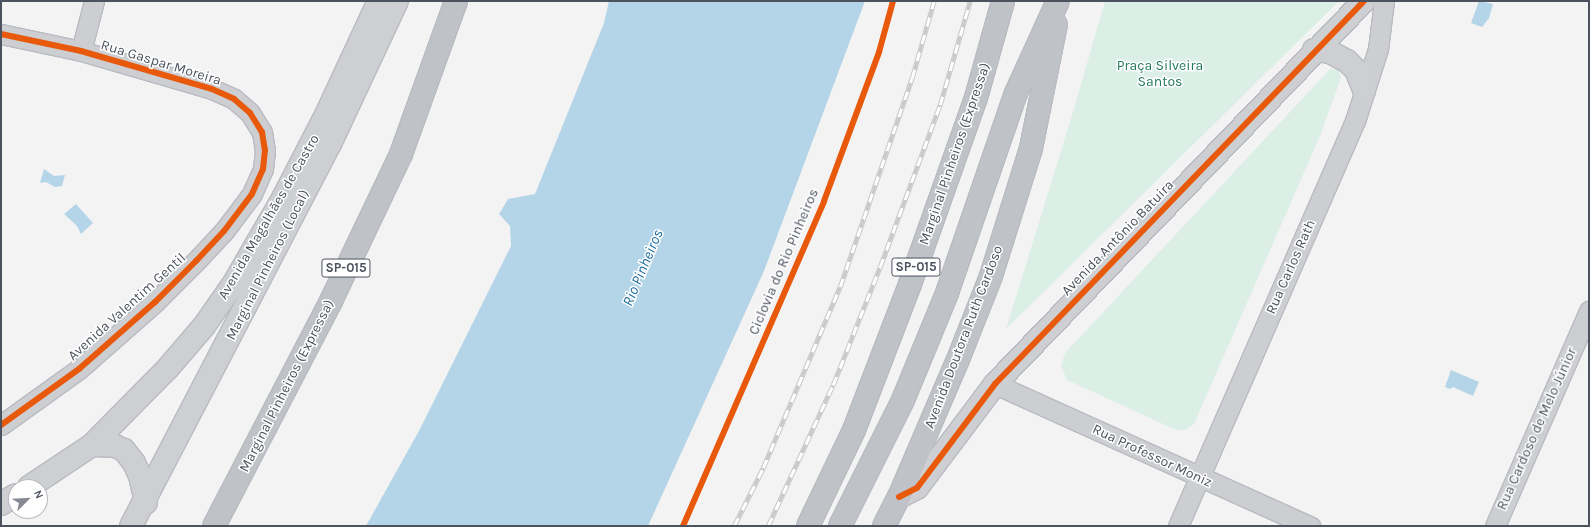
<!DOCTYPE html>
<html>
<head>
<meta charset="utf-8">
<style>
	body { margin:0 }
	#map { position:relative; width:1590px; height:527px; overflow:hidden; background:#f4f3f3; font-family:Karla,sans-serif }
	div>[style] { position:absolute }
	.green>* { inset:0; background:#dbefe6 }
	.water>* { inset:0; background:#b4d4e8 }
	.roads { filter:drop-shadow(1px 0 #b9bbc1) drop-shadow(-1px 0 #b9bbc1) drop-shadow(0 1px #b9bbc1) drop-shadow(0 -1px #b9bbc1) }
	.street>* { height:19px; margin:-9.5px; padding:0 9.5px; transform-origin:9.5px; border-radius:9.5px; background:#cdced1 }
	.secondary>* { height:22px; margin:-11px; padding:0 11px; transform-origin:11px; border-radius:11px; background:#cecfd2 }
	.highway>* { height:22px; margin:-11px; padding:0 11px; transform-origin:11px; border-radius:11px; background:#bfc2c7 }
	.rail>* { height:4.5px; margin-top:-2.25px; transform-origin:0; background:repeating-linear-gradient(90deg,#fff 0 9px,#c8c9cb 0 18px); box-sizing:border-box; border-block:1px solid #c8c9cb }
	.cycleway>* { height:6px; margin:-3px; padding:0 3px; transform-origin:3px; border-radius:3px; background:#e8590c }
	span { translate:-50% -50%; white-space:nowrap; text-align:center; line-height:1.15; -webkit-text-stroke:3px #fff; paint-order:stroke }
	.shield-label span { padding:1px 3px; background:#fff; border:1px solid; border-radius:3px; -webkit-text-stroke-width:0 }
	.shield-label { font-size:13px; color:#4c525e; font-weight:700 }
	.street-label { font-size:14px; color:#4c525e }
	.park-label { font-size:14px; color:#23795d }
	.water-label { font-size:15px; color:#1d6d9f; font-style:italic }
	.frame { position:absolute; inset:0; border:2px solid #4c525e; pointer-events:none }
	.north { position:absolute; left:8px; top:479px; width:40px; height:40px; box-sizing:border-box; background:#fff; border:1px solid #b7babf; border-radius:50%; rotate:66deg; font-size:11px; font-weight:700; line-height:16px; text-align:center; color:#4c525e }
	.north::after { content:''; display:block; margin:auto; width:14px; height:18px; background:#878a92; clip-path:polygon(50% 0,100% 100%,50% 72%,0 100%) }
</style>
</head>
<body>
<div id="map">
	<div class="green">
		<i style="clip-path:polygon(1105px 1px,1339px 1px,1006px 329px,1073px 112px)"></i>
		<i style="clip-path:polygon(1331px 68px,1339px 70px,1341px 78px,1320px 136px,1194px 424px,1186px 430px,1176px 430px,1067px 380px,1061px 366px,1065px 353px)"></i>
	</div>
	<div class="water">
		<i style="clip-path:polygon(609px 1px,865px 1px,764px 271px,648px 526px,366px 526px,420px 429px,511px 246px,510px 226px,499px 214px,508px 199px,535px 194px,604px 23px)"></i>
		<i style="clip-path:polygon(1479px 1px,1493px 4px,1489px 18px,1482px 27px,1471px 23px)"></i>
		<i style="clip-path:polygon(44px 169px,54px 176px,65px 175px,62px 186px,55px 187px,46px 182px,40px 183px)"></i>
		<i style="clip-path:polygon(76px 204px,93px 223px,81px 234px,77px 226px,64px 214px)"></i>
		<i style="clip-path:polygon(1451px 370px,1479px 382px,1473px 396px,1453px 387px,1450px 389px,1445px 387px)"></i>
	</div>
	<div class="roads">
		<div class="street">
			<i style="left:1px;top:34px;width:82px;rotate:12deg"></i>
			<i style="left:81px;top:51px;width:136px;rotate:16.2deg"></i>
			<i style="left:212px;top:89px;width:24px;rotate:24deg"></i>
			<i style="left:234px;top:99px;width:21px;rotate:41deg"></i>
			<i style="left:250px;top:113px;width:22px;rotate:58deg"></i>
			<i style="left:262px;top:132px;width:18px;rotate:81deg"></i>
			<i style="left:265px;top:150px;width:19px;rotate:96deg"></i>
			<i style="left:263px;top:169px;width:27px;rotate:114deg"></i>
			<i style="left:252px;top:194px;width:46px;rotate:127.1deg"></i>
			<i style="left:224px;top:231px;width:41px;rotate:133deg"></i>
			<i style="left:196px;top:261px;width:58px;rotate:135deg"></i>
			<i style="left:155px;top:302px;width:101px;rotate:138.6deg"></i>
			<i style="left:79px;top:369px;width:96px;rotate:144.3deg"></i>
			<i style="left:81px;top:51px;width:52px;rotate:-75.4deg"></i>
			<i style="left:995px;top:384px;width:346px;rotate:24.3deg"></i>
			<i style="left:1178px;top:526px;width:442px;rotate:-66.4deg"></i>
			<i style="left:1355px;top:121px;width:76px;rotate:-72.3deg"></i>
			<i style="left:1378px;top:49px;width:48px;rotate:-82.9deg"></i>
			<i style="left:1495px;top:526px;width:235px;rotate:-66.4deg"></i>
		</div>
		<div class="secondary">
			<i style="left:1314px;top:50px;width:16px;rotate:7deg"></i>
			<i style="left:1330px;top:52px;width:19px;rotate:28deg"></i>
			<i style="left:1347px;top:61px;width:13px;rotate:45deg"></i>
			<i style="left:1356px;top:70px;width:22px;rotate:68deg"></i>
			<i style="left:92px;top:445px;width:23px;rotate:2deg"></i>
			<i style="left:115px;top:446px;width:10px;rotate:24deg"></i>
			<i style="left:124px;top:450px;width:16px;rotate:52deg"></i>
			<i style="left:134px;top:463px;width:14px;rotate:65deg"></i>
			<i style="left:140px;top:476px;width:27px;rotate:77deg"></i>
			<i style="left:29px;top:487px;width:76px;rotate:-33.7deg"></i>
			<i style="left:92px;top:445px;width:108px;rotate:-45.4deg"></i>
			<i style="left:168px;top:368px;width:55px;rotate:-49.4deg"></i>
			<i style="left:204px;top:326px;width:52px;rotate:-55.1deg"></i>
			<i style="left:234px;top:283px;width:98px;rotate:-60deg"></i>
			<i style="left:283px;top:198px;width:93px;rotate:-62.6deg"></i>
			<i style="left:326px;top:115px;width:126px;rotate:-65.1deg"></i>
			<i style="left:899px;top:497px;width:20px;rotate:-27deg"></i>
			<i style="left:917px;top:488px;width:130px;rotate:-53.1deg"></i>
			<i style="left:995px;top:384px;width:532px;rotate:-46.07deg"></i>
			<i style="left:1px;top:504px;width:17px;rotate:-31deg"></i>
			<i style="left:131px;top:526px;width:431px;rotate:-62.5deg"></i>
			<i style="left:330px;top:144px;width:158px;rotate:-64.9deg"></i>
		</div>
		<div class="highway">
			<i style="left:214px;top:526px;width:254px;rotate:-62.5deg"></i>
			<i style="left:331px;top:301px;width:163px;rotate:-64.5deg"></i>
			<i style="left:401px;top:154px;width:163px;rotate:-70.2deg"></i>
			<i style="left:808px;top:526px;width:106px;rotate:-64.4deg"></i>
			<i style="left:854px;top:430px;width:156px;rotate:-69deg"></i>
			<i style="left:910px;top:284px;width:197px;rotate:-70.5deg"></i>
			<i style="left:976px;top:98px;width:101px;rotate:-74.4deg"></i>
			<i style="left:840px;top:526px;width:141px;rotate:-63.4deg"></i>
			<i style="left:903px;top:400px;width:116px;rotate:-67.6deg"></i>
			<i style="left:947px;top:293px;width:212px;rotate:-71deg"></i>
			<i style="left:1016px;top:93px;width:101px;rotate:-65.5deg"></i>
			<i style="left:884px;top:526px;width:33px;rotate:-63deg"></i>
			<i style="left:899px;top:497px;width:147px;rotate:-66.8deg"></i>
			<i style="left:957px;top:362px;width:92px;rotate:-68.4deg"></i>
			<i style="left:991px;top:276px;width:134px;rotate:-72.6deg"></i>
			<i style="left:1031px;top:148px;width:126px;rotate:-78.6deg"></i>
		</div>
	</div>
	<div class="rail">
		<i style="left:734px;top:526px;width:65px;rotate:-63.4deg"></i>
		<i style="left:763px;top:468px;width:197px;rotate:-67deg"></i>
		<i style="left:840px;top:287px;width:221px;rotate:-71deg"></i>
		<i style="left:912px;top:78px;width:80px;rotate:-74.1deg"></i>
		<i style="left:768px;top:526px;width:155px;rotate:-65.3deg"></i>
		<i style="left:833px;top:385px;width:127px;rotate:-68.3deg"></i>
		<i style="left:880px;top:267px;width:173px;rotate:-69.7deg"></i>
		<i style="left:940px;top:105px;width:108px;rotate:-73.9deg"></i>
	</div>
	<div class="cycleway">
		<i style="left:1px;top:34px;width:82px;rotate:12deg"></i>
		<i style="left:81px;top:51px;width:136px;rotate:16.2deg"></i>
		<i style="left:212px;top:89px;width:24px;rotate:24deg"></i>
		<i style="left:234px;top:99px;width:21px;rotate:41deg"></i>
		<i style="left:250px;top:113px;width:22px;rotate:58deg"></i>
		<i style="left:262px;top:132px;width:18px;rotate:81deg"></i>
		<i style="left:265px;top:150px;width:19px;rotate:96deg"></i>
		<i style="left:263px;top:169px;width:27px;rotate:114deg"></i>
		<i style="left:252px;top:194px;width:46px;rotate:127.1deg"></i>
		<i style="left:224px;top:231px;width:41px;rotate:133deg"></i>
		<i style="left:196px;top:261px;width:58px;rotate:135deg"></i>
		<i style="left:155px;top:302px;width:101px;rotate:138.6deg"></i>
		<i style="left:79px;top:369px;width:96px;rotate:144.3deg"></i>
		<i style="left:899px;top:497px;width:20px;rotate:-27deg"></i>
		<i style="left:917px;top:488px;width:130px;rotate:-53.1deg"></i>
		<i style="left:995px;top:384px;width:532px;rotate:-46.07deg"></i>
		<i style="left:683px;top:526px;width:354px;rotate:-66.5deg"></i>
		<i style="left:824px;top:201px;width:159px;rotate:-69.7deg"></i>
		<i style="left:879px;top:52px;width:53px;rotate:-74.6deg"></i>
	</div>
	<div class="shield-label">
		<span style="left:916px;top:267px">SP-015</span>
		<span style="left:346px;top:268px">SP-015</span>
	</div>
	<div class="street-label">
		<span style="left:161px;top:63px;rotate:17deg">Rua Gaspar Moreira</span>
		<span style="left:955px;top:154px;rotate:-71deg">Marginal Pinheiros (Expressa)</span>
		<span style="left:269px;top:217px;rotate:-60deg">Avenida Magalhães de Castro</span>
		<span style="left:1118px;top:238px;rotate:-46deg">Avenida Antônio Batuira</span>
		<span style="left:784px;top:262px;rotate:-67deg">Ciclovia do Rio Pinheiros</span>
		<span style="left:268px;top:265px;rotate:-63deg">Marginal Pinheiros (Local)</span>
		<span style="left:1291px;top:267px;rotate:-66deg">Rua Carlos Rath</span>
		<span style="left:127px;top:307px;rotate:-42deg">Avenida Valentim Gentil</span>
		<span style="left:964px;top:337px;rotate:-69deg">Avenida Doutora Ruth Cardoso</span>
		<span style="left:287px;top:386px;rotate:-63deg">Marginal Pinheiros (Expressa)</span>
		<span style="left:1537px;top:429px;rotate:-66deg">Rua Cardoso de Melo Júnior</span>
		<span style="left:1152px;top:456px;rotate:25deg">Rua Professor Moniz</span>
	</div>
	<div class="park-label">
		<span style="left:1160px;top:74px">Praça Silveira<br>Santos</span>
	</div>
	<div class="water-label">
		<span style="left:643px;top:268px;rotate:-67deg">Rio Pinheiros</span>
	</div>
	<div class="frame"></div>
	<div class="north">N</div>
</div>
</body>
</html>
